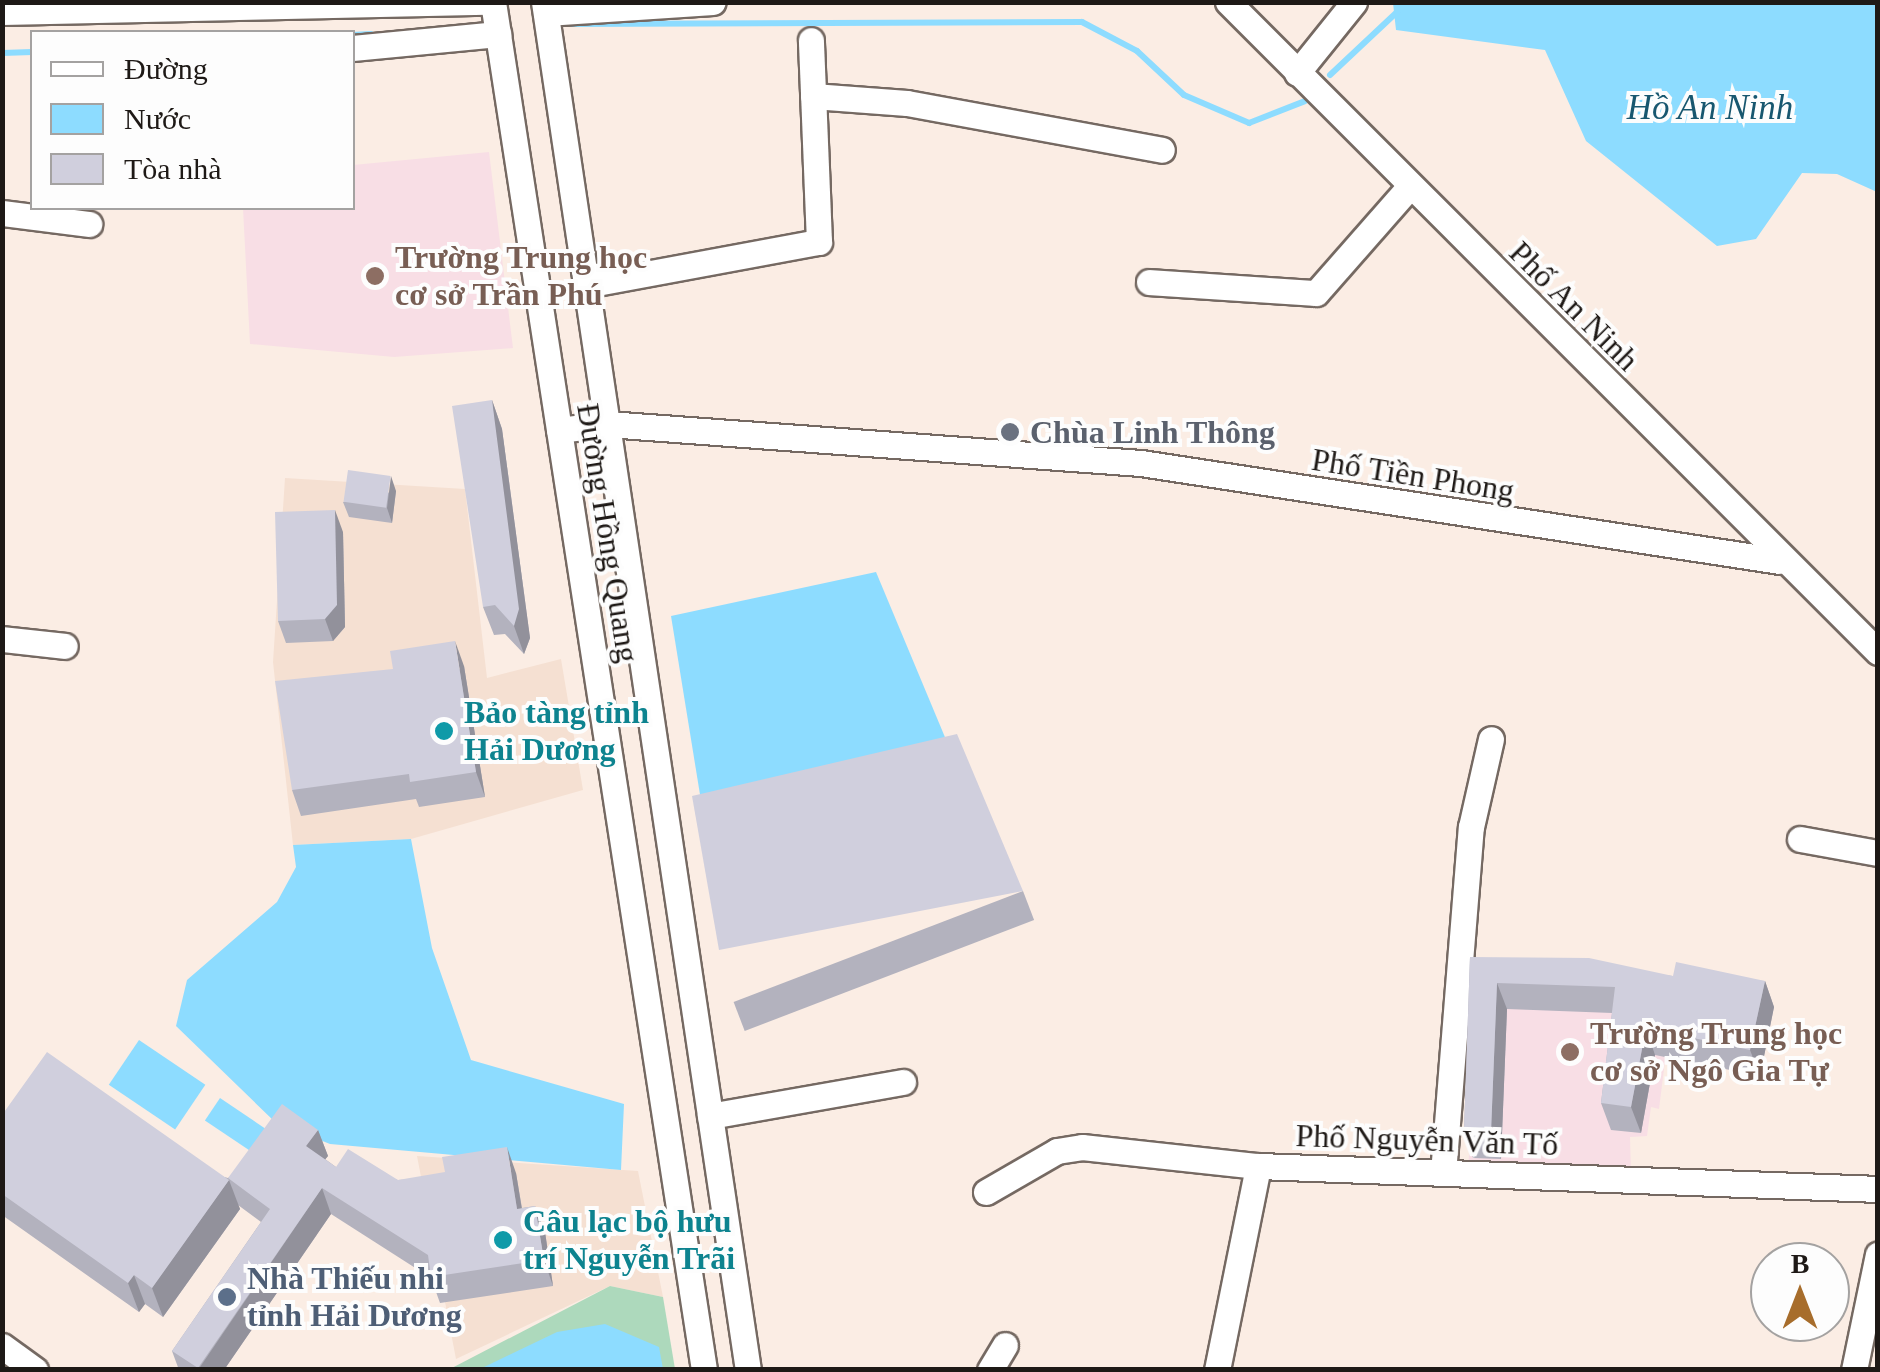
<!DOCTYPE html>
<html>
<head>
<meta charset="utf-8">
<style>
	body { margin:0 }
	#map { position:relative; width:1880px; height:1372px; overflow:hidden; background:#fbede4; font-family:Georgia,serif }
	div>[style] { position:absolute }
	.built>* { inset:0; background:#f5e0d2 }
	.education>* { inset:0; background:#f8dee5 }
	.green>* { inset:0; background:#add9bc }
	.water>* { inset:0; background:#8ddcff; transform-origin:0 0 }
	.stream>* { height:6px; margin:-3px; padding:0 3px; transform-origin:3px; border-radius:3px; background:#8ddcff }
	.roads { filter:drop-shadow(2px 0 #756962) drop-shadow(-2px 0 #756962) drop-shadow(0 2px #756962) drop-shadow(0 -2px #756962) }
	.minor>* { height:25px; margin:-12.5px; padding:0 12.5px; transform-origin:12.5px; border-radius:12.5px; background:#fff }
	.wall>* { inset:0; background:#b3b2be; transform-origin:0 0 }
	.shaded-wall>* { inset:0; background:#92919b }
	.building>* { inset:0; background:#d0cfdd; transform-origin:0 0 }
	.dots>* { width:28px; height:28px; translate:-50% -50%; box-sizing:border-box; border:5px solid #fdfdfd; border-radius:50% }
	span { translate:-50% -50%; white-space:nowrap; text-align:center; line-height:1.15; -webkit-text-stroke:8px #fdfdfd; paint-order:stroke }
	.education-label { font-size:32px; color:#785e54; font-weight:700 }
	.left { translate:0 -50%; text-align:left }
	.street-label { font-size:32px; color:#1e1916 }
	.worship-label { font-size:32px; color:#5b616d; font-weight:700 }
	.culture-label { font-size:32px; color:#0d838f; font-weight:700 }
	.service-label { font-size:32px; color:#4e5e75; font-weight:700 }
	.water-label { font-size:35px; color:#18576f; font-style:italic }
	.frame { position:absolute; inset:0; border:5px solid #1e1916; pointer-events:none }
	.legend { position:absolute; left:30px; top:30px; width:325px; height:180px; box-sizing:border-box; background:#fdfdfd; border:2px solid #a4a2a1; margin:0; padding:12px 18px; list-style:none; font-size:30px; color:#1e1916 }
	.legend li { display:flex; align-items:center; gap:20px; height:50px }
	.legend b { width:50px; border:2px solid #a4a2a1 }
	.north { position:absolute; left:1750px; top:1242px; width:100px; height:100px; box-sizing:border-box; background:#fdfdfd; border:2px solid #a4a2a1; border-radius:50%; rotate:0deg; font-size:28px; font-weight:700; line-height:40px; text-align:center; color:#1e1916 }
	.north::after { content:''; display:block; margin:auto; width:35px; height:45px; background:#a76d2c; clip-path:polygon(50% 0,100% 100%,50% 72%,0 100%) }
</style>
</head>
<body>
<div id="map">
	<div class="built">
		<i style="clip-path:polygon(285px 478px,465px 489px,487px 678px,561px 659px,583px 790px,411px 839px,293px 845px,273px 662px)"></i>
		<i style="clip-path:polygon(417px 1156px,638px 1171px,663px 1297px,610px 1286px,456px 1359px)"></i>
	</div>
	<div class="education">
		<i style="clip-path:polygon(489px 152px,513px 348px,394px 357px,250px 344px,243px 208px,352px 208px,353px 165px)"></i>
		<i style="clip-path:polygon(1479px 966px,1673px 997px,1659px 1109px,1651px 1107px,1647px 1136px,1630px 1137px,1631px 1173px,1468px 1172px)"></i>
	</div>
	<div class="green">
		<i style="clip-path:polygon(610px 1286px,663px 1297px,675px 1369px,448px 1370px)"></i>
	</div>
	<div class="water">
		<i style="clip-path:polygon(1393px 3px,1877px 3px,1877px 192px,1837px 174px,1802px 173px,1756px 239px,1717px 246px,1586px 141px,1545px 50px,1396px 30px)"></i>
		<i style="clip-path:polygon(876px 572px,952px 754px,703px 813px,671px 616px)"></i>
		<i style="clip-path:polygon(411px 839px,432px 948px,471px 1060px,624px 1104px,621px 1170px,330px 1144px,275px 1122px,176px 1026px,187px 980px,277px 902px,296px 867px,293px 845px)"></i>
		<i style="left:139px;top:1040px;width:80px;height:54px;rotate:34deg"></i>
		<i style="left:220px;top:1098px;width:62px;height:27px;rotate:34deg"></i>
		<i style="clip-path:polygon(605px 1324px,659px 1347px,663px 1369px,480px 1369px,557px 1332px)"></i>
	</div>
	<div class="stream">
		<i style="left:570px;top:24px;width:512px;rotate:-0.22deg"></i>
		<i style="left:1082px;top:22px;width:62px;rotate:27.8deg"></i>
		<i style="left:1137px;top:51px;width:64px;rotate:43.1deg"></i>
		<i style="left:1184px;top:95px;width:71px;rotate:23.3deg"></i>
		<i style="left:1249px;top:123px;width:60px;rotate:-21.4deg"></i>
		<i style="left:352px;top:35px;width:19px;rotate:-3deg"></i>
		<i style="left:2px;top:53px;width:30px;rotate:-2deg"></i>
		<i style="left:1330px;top:75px;width:92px;rotate:-43.2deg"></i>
	</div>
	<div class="roads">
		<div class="minor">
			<i style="left:493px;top:2px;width:1384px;rotate:81.23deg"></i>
			<i style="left:544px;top:2px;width:1383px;rotate:81.52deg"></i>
			<i style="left:1228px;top:2px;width:919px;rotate:45deg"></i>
			<i style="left:2px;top:12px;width:484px;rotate:-1.2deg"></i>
			<i style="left:546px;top:13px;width:167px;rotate:-3.8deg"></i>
			<i style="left:352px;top:48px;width:147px;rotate:-5.5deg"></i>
			<i style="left:1297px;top:73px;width:91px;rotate:-51.2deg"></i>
			<i style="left:813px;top:96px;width:94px;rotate:4.3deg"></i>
			<i style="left:907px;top:103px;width:259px;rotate:10.4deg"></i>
			<i style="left:2px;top:213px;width:88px;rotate:7.2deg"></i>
			<i style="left:1149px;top:282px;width:167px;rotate:3.8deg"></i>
			<i style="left:1316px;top:293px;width:142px;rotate:-48.7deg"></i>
			<i style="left:586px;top:285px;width:237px;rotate:-10.5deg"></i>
			<i style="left:819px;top:242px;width:202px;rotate:-92.3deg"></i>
			<i style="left:559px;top:430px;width:48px;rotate:-7.1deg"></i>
			<i style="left:607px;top:424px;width:535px;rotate:4.18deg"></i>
			<i style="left:1141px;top:463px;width:646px;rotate:8.72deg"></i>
			<i style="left:2px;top:639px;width:63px;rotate:6.3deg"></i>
			<i style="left:1800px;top:839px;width:79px;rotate:10.2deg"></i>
			<i style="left:710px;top:1116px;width:196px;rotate:-10deg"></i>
			<i style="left:1443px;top:1173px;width:347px;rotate:-85.4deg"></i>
			<i style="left:1471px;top:827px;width:90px;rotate:-77.2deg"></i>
			<i style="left:986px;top:1192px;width:82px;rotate:-30deg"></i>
			<i style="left:1057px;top:1151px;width:25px;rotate:-9deg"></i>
			<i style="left:1082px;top:1147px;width:177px;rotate:6.2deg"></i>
			<i style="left:1258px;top:1166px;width:620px;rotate:2.12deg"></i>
			<i style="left:2px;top:1346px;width:41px;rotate:36deg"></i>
			<i style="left:990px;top:1370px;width:29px;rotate:-59deg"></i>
			<i style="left:1217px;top:1370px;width:208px;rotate:-78.6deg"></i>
			<i style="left:1854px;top:1370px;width:118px;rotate:-78.3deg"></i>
		</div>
	</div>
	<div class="wall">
		<i style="clip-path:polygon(492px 400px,502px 429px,530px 638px,524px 654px,505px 634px,494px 635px,483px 607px)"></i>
		<i style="clip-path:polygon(396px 491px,392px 523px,349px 517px,343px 502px)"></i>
		<i style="clip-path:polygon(343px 532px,345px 627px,333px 641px,286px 643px,278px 621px)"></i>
		<i style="clip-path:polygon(464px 666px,485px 797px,419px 807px,416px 799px,301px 816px,292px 790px)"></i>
		<i style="left:1023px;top:891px;width:31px;height:310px;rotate:69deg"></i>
		<i style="clip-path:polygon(1470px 957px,1673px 976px,1765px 981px,1774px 1007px,1760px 1076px,1655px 1055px,1641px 1133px,1611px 1130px,1601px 1103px,1612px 1013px,1507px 1009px,1501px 1159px,1473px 1158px,1464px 1131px)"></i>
		<i style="clip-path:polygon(2px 1115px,228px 1178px,318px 1130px,328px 1156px,325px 1159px,336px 1167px,398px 1180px,516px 1173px,522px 1208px,535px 1206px,545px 1232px,553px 1286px,440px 1303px,431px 1278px,331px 1214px,224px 1370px,179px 1370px,172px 1351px,261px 1222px,238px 1205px,240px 1209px,163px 1317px,145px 1304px,139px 1312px,2px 1215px)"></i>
	</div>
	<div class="shaded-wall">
		<i style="clip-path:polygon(492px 400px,502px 429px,530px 638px,524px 654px,514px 626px)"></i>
		<i style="clip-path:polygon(391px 476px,396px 491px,392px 523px,387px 508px)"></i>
		<i style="clip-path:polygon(335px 510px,343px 532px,345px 627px,333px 641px,325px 619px)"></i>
		<i style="clip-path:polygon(455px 641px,464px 666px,485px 797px,476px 772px)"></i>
		<i style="clip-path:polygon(1765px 981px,1774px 1007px,1760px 1076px,1750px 1050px)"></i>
		<i style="clip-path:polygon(1497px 983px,1507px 1009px,1501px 1159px,1491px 1132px)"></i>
		<i style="clip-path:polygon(1646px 1028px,1655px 1055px,1641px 1133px,1631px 1107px)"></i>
		<i style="clip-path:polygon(318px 1130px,328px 1156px,315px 1172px,306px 1146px)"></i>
		<i style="clip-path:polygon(507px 1147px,516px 1173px,526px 1235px,517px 1209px)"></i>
		<i style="clip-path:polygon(229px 1180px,240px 1209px,163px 1317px,152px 1288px)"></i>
		<i style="clip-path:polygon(322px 1188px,331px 1214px,224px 1370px,198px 1370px)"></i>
		<i style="clip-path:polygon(535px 1206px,545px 1232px,553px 1286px,544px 1260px)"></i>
		<i style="clip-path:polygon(134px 1275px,145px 1304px,139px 1312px,128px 1283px)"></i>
	</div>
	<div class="building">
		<i style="clip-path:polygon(492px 400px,519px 609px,514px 626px,495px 605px,483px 607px,452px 406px)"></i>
		<i style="left:348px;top:470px;width:43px;height:32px;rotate:8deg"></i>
		<i style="clip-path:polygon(335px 510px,337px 605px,325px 619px,278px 621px,275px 512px)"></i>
		<i style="clip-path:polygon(455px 641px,476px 772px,410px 782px,409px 774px,292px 790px,275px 681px,393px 669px,390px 651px)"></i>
		<i style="clip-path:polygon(957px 734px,1023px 891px,719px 950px,692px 796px)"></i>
		<i style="clip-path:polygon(1470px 957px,1589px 958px,1673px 976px,1676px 962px,1765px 981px,1750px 1050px,1646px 1028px,1631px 1107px,1601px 1103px,1615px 987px,1497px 983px,1491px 1132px,1464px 1131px)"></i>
		<i style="clip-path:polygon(47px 1052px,229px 1180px,152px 1288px,134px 1275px,128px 1283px,2px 1194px,2px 1115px)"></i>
		<i style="clip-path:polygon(282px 1104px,318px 1130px,306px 1146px,336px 1167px,348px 1149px,398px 1180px,445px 1172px,442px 1157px,507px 1147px,517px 1209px,535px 1206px,544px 1260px,431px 1277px,428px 1255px,322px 1188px,198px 1368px,172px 1351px,270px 1209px,228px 1178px)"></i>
	</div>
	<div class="dots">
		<i style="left:375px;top:276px;background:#8d6e63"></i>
		<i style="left:1010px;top:432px;background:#6b7280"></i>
		<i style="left:444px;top:731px;background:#0f9aa8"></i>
		<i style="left:1570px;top:1052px;background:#8d6e63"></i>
		<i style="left:503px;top:1240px;background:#0f9aa8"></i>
		<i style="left:227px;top:1297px;background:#5c6f8a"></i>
	</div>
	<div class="education-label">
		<span class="left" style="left:395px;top:276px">Trường Trung học<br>cơ sở Trần Phú</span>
		<span class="left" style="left:1590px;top:1052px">Trường Trung học<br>cơ sở Ngô Gia Tự</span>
	</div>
	<div class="street-label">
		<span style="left:1574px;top:306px;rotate:45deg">Phố An Ninh</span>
		<span style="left:1413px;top:475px;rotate:9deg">Phố Tiền Phong</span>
		<span style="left:608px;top:533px;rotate:81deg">Đường Hồng Quang</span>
		<span style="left:1427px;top:1140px;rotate:2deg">Phố Nguyễn Văn Tố</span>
	</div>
	<div class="worship-label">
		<span class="left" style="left:1030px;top:432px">Chùa Linh Thông</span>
	</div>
	<div class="culture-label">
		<span class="left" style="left:464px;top:731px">Bảo tàng tỉnh<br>Hải Dương</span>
		<span class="left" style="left:523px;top:1240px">Câu lạc bộ hưu<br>trí Nguyễn Trãi</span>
	</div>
	<div class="service-label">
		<span class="left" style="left:247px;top:1297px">Nhà Thiếu nhi<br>tỉnh Hải Dương</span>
	</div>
	<div class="water-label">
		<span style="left:1710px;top:108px">Hồ An Ninh</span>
	</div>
	<div class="frame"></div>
	<ul class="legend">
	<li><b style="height:12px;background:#fff"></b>Đường</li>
	<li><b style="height:28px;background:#8ddcff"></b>Nước</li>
	<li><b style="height:28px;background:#d0cfdd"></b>Tòa nhà</li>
	</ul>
	<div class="north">B</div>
</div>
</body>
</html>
